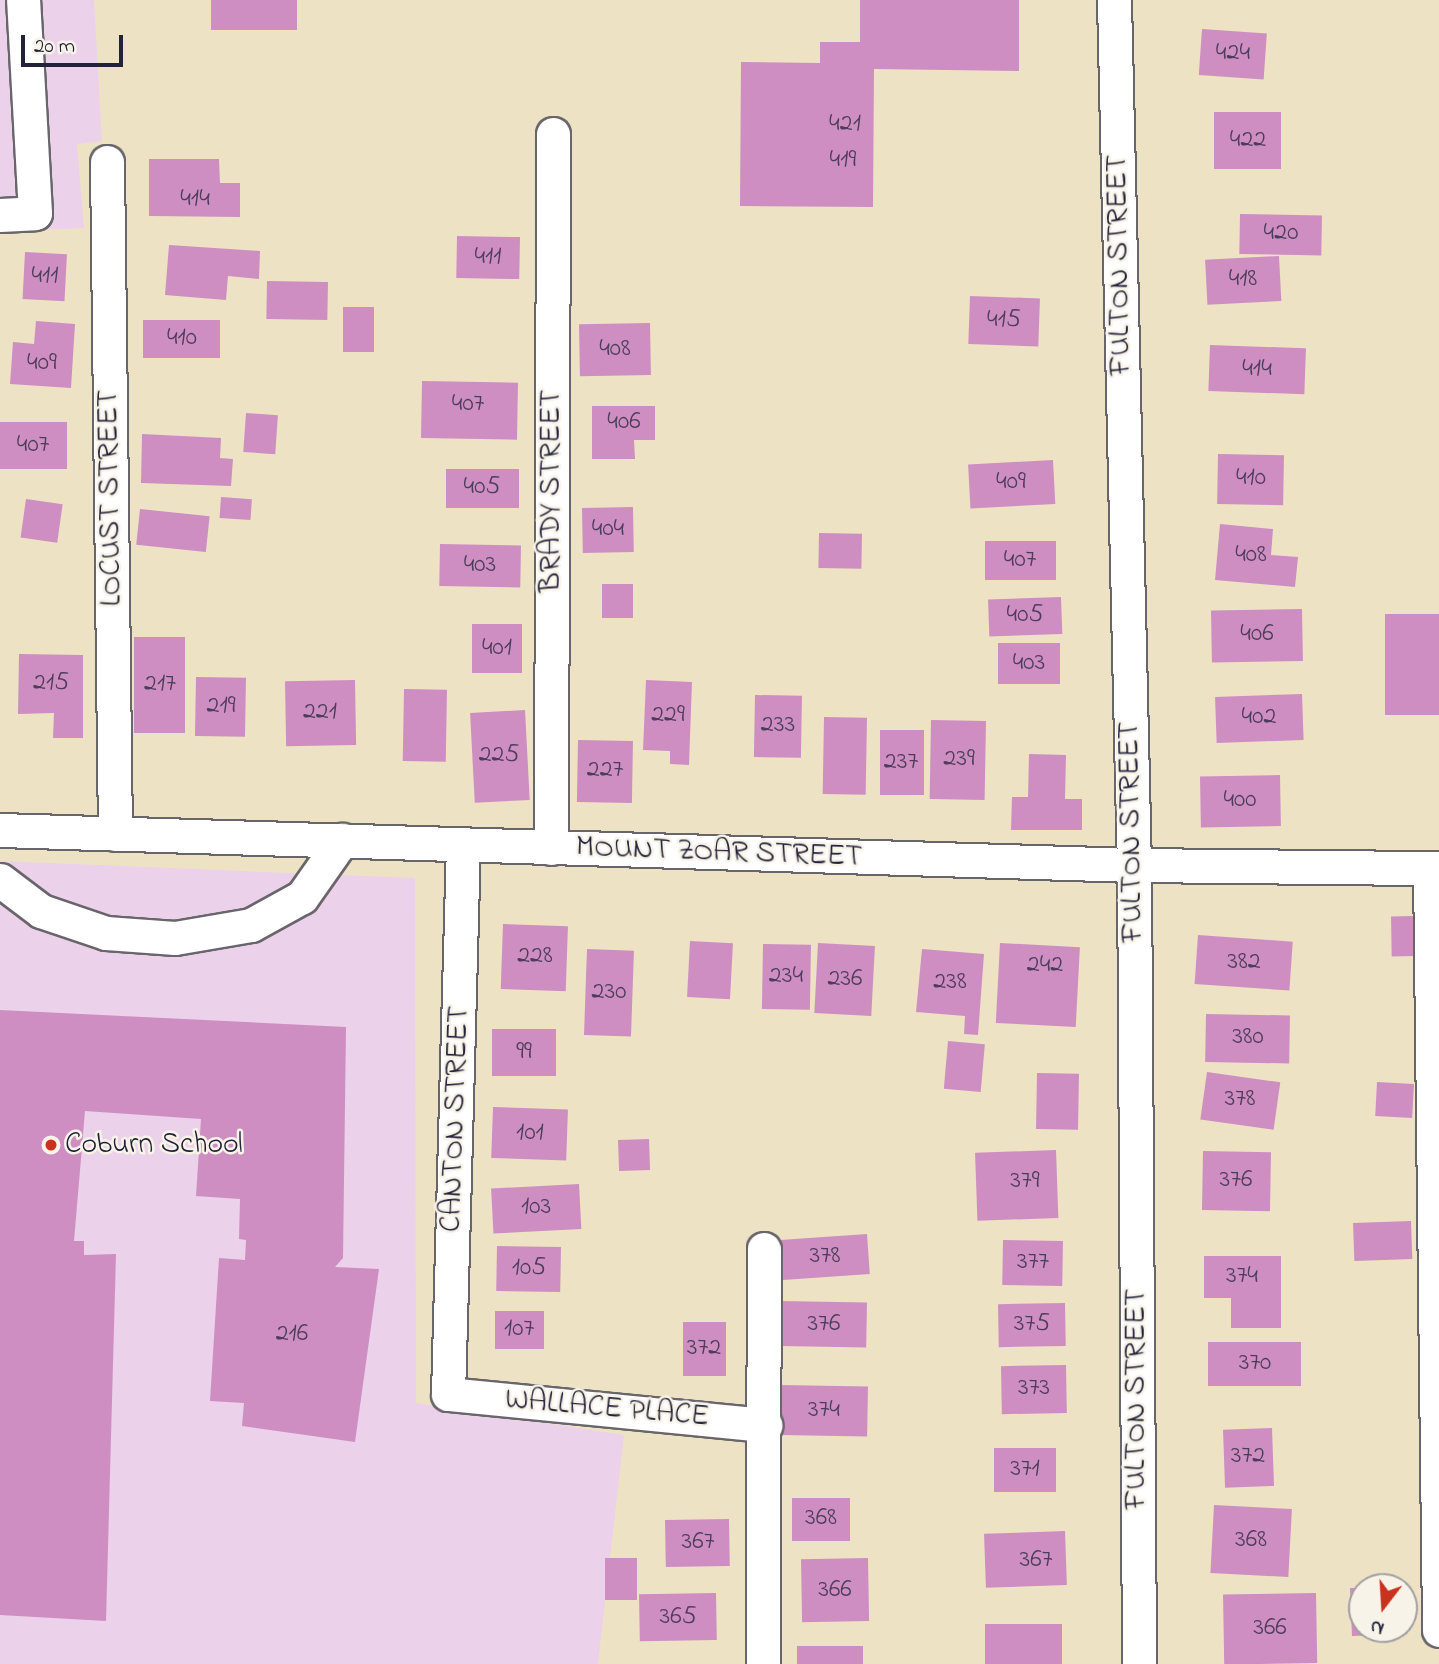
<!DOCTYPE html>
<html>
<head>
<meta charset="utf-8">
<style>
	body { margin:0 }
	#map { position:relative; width:1439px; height:1664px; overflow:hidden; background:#ede3c4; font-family:"Indie Flower",sans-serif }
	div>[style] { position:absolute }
	.built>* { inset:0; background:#ecd1ea }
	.building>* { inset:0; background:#ce8ec2; transform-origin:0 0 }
	.roads { filter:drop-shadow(2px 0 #69666b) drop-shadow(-2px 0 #69666b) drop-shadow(0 2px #69666b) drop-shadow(0 -2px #69666b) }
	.minor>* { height:33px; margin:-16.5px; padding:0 16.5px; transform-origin:16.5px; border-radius:16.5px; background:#fff }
	.dots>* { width:19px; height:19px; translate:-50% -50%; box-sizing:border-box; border:4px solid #f7f3e8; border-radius:50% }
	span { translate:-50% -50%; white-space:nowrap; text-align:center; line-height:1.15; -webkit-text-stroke:5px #f7f3e8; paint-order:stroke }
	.number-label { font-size:26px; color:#4d3d5d }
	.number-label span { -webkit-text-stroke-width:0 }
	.street-label { font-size:30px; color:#22223b }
	.poi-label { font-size:30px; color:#22223b }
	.left { translate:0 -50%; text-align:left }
	.north { position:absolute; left:1348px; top:1573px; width:70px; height:70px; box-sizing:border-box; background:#f7f3e8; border:2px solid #a29fa3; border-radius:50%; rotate:197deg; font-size:19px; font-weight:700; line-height:28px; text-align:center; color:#22223b }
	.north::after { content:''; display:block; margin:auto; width:24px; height:32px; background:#c8321e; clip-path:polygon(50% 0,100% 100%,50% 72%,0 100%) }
	.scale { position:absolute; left:21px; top:35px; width:102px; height:32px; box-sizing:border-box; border:4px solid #22223b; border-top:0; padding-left:9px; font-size:21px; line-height:24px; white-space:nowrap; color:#22223b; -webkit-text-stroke:5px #f7f3e8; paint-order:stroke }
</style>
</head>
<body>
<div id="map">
	<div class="built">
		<i style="clip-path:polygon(0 0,94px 0,102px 141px,77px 144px,84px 228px,0 232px)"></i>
		<i style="clip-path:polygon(0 861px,415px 878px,416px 1403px,624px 1435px,598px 1664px,0 1664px)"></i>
	</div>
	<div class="building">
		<i style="left:211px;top:0;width:86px;height:30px"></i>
		<i style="clip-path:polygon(860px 0,1019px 0,1019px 71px,874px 69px,873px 207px,740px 206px,741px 62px,820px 63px,820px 42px,860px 42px)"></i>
		<i style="left:1202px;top:29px;width:65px;height:46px;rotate:4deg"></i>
		<i style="left:1214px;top:112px;width:67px;height:57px"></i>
		<i style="clip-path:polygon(149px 159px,219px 159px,220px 183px,240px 183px,240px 217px,149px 216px)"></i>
		<i style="left:1240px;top:214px;width:82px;height:40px;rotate:1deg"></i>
		<i style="left:457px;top:236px;width:63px;height:42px;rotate:1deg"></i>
		<i style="clip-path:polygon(169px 245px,260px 251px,259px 279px,228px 276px,226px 300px,165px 295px)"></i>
		<i style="left:25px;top:252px;width:42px;height:47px;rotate:3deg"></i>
		<i style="left:1279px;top:256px;width:45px;height:74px;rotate:87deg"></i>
		<i style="left:267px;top:281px;width:61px;height:38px;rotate:1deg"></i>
		<i style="left:970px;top:296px;width:70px;height:48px;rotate:2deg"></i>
		<i style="left:374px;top:307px;width:45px;height:31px;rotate:90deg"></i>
		<i style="left:143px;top:320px;width:77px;height:38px"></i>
		<i style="clip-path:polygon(36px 321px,75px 324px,71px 388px,10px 384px,13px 342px,34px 344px)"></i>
		<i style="left:650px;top:323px;width:52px;height:71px;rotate:89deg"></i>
		<i style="left:1210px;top:345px;width:96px;height:46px;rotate:2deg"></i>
		<i style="left:422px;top:381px;width:96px;height:57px;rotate:1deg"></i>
		<i style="clip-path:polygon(592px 406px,655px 406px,655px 440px,634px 440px,635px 459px,592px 459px)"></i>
		<i style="left:246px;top:413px;width:32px;height:39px;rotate:4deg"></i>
		<i style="left:67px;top:422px;width:47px;height:67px;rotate:90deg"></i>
		<i style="clip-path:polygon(142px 434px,221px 438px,220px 458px,233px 459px,231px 486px,141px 483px)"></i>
		<i style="left:1218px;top:454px;width:66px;height:50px;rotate:1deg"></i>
		<i style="left:1053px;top:460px;width:44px;height:85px;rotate:87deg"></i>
		<i style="left:446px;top:469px;width:73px;height:39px"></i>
		<i style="left:221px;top:497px;width:31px;height:21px;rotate:4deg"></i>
		<i style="left:26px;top:499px;width:37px;height:39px;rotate:8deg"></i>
		<i style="left:633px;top:507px;width:45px;height:51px;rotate:89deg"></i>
		<i style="left:140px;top:509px;width:70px;height:36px;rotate:6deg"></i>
		<i style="clip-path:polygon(1220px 524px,1273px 529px,1271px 555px,1298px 557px,1295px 587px,1215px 580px)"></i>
		<i style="left:819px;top:533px;width:43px;height:35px;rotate:1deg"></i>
		<i style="left:985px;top:541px;width:71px;height:39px"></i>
		<i style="left:440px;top:544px;width:81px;height:42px;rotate:1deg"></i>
		<i style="left:602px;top:584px;width:31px;height:34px"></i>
		<i style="left:1061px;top:597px;width:37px;height:73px;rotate:88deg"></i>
		<i style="left:1302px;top:609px;width:52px;height:91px;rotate:89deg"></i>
		<i style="left:1385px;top:614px;width:54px;height:101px"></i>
		<i style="left:472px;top:624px;width:50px;height:49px"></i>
		<i style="left:134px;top:637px;width:51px;height:96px"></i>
		<i style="left:998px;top:643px;width:62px;height:41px"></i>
		<i style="clip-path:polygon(19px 654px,83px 655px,83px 738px,53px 738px,54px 713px,18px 714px)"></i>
		<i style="left:196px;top:677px;width:50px;height:59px;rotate:1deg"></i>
		<i style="left:355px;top:680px;width:65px;height:70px;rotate:89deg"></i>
		<i style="clip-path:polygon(646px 680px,692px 682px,689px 765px,670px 764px,670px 751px,643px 750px)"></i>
		<i style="left:404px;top:689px;width:43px;height:72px;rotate:1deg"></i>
		<i style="left:1302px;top:694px;width:46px;height:87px;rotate:88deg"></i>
		<i style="left:755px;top:695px;width:47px;height:62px;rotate:1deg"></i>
		<i style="left:525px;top:710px;width:90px;height:55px;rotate:87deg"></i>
		<i style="left:824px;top:717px;width:43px;height:77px;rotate:1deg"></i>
		<i style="left:931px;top:720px;width:55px;height:79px;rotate:1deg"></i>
		<i style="left:880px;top:730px;width:44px;height:65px"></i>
		<i style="left:578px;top:740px;width:55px;height:62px;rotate:1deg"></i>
		<i style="clip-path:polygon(1029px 754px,1066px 755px,1065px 799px,1082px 799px,1082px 830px,1011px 830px,1012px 797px,1028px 797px)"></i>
		<i style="left:1280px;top:775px;width:51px;height:80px;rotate:89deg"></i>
		<i style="left:1415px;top:916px;width:40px;height:24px;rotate:89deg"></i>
		<i style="left:503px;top:924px;width:65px;height:65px;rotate:2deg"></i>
		<i style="left:1198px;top:935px;width:95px;height:49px;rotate:4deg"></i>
		<i style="left:690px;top:941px;width:43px;height:56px;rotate:3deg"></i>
		<i style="left:818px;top:943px;width:57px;height:70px;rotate:3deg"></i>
		<i style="left:1000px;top:943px;width:80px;height:80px;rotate:3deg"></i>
		<i style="left:763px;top:944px;width:48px;height:65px;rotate:1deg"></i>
		<i style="left:587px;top:949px;width:47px;height:86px;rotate:2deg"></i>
		<i style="clip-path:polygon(922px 949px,984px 954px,978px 1035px,964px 1034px,965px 1016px,916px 1012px)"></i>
		<i style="clip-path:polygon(0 1010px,346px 1027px,343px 1258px,335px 1267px,379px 1269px,355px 1442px,242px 1426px,244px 1403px,210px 1401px,219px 1258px,245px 1260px,246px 1240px,239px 1239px,240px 1199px,196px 1196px,201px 1119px,85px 1111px,74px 1241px,84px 1241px,84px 1255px,116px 1254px,106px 1621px,0 1615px)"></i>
		<i style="left:1206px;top:1014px;width:84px;height:48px;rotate:1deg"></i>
		<i style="left:556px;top:1029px;width:47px;height:64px;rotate:90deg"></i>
		<i style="left:948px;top:1041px;width:37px;height:48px;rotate:5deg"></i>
		<i style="left:1207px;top:1072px;width:74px;height:48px;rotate:8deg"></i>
		<i style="left:1037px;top:1073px;width:42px;height:56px;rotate:1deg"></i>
		<i style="left:1377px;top:1082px;width:37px;height:34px;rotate:3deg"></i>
		<i style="left:493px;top:1107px;width:75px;height:51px;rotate:2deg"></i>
		<i style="left:649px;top:1139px;width:31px;height:31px;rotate:88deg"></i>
		<i style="left:1056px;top:1150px;width:68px;height:81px;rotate:88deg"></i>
		<i style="left:1203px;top:1151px;width:68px;height:59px;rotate:1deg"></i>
		<i style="left:579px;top:1184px;width:45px;height:88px;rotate:87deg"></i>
		<i style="left:1411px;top:1221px;width:38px;height:58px;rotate:88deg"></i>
		<i style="left:867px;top:1234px;width:40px;height:87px;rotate:86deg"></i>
		<i style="left:1003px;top:1240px;width:60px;height:45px;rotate:1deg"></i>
		<i style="left:497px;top:1246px;width:64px;height:45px;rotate:1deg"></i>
		<i style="clip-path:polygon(1204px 1256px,1281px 1256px,1281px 1328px,1231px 1328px,1231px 1298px,1204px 1298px)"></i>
		<i style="left:780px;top:1301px;width:87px;height:45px;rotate:1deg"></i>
		<i style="left:1065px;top:1303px;width:43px;height:67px;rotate:89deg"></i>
		<i style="left:495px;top:1311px;width:49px;height:38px"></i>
		<i style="left:683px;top:1322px;width:43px;height:54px"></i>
		<i style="left:1208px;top:1342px;width:93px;height:44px"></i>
		<i style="left:1066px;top:1365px;width:48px;height:65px;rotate:89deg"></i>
		<i style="left:781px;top:1385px;width:87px;height:50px;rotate:1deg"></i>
		<i style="left:1272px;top:1428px;width:58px;height:49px;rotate:88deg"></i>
		<i style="left:994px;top:1448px;width:62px;height:44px"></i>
		<i style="left:792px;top:1498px;width:58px;height:43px"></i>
		<i style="left:1214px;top:1505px;width:78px;height:68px;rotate:3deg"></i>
		<i style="left:729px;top:1519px;width:47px;height:64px;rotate:89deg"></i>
		<i style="left:1065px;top:1531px;width:54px;height:81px;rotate:88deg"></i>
		<i style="left:605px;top:1558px;width:32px;height:42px"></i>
		<i style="left:868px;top:1558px;width:63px;height:67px;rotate:89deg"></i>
		<i style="clip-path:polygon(1350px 1588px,1362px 1588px,1362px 1629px,1404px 1629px,1406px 1619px,1407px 1634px,1352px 1636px)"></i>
		<i style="left:716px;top:1593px;width:47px;height:77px;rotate:89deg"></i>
		<i style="left:1316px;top:1593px;width:70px;height:93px;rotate:89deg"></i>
		<i style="left:985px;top:1624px;width:77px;height:40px"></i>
		<i style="left:797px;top:1646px;width:66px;height:18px"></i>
	</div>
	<div class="roads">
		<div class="minor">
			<i style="left:1114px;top:0;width:865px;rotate:88.68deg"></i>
			<i style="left:1134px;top:865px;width:799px;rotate:89.64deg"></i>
			<i style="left:107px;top:162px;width:672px;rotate:89.32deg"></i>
			<i style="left:0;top:215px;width:35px;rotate:-3deg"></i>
			<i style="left:35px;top:213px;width:213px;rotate:-93.2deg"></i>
			<i style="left:0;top:830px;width:1135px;rotate:1.77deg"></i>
			<i style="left:1134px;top:865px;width:305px;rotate:0.6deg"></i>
			<i style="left:463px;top:844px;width:550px;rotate:91.56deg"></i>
			<i style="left:448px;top:1394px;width:319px;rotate:5.6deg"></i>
			<i style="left:551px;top:848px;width:714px;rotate:-89.84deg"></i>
			<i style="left:1430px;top:868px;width:762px;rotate:89.32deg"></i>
			<i style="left:0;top:880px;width:51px;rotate:37.1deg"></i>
			<i style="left:41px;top:911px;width:69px;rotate:18.7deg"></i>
			<i style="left:106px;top:933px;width:69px;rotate:4.1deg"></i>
			<i style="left:175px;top:938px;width:77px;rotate:-9.7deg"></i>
			<i style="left:251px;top:925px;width:58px;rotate:-28.8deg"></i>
			<i style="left:302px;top:897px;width:70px;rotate:-54.9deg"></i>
			<i style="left:763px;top:1664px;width:415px;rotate:-89.9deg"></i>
		</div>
	</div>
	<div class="dots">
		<i style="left:51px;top:1145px;background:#c8321e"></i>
	</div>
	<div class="number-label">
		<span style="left:1233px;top:54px">424</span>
		<span style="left:845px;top:125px">421</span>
		<span style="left:1248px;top:141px">422</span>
		<span style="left:843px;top:161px">419</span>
		<span style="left:195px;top:200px">414</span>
		<span style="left:1281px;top:234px">420</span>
		<span style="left:488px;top:258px">411</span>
		<span style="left:45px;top:277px">411</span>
		<span style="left:1243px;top:280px">418</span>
		<span style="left:1004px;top:321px">415</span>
		<span style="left:182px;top:339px">410</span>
		<span style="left:615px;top:350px">408</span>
		<span style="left:42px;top:364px">409</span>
		<span style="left:1257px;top:370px">414</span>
		<span style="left:468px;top:405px">407</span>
		<span style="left:624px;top:423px">406</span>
		<span style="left:33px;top:446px">407</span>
		<span style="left:1251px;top:479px">410</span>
		<span style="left:1011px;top:483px">409</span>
		<span style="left:482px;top:488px">405</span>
		<span style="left:608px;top:530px">404</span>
		<span style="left:1251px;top:556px">408</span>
		<span style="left:1020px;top:561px">407</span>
		<span style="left:480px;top:566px">403</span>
		<span style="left:1025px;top:616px">405</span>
		<span style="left:1257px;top:635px">406</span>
		<span style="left:497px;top:649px">401</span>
		<span style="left:1029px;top:664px">403</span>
		<span style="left:51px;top:684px">215</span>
		<span style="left:160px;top:685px">217</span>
		<span style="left:221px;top:707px">219</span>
		<span style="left:320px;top:713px">221</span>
		<span style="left:668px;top:716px">229</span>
		<span style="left:1259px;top:718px">402</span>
		<span style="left:778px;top:726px">233</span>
		<span style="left:499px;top:756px">225</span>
		<span style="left:959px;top:760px">239</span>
		<span style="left:901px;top:763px">237</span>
		<span style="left:605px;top:771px">227</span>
		<span style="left:1240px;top:801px">400</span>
		<span style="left:535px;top:957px">228</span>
		<span style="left:1244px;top:963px">382</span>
		<span style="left:1045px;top:966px">242</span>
		<span style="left:786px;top:977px">234</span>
		<span style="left:845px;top:980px">236</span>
		<span style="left:950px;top:983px">238</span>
		<span style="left:609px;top:993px">230</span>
		<span style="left:1248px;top:1038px">380</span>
		<span style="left:524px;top:1053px">99</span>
		<span style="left:1240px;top:1100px">378</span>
		<span style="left:530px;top:1134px">101</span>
		<span style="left:1236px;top:1181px">376</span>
		<span style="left:1025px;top:1182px">379</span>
		<span style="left:536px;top:1208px">103</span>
		<span style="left:825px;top:1257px">378</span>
		<span style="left:1033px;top:1263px">377</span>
		<span style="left:529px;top:1269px">105</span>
		<span style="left:1242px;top:1277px">374</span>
		<span style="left:824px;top:1325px">376</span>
		<span style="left:1032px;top:1325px">375</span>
		<span style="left:519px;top:1330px">107</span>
		<span style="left:292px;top:1335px">216</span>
		<span style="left:704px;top:1349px">372</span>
		<span style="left:1255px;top:1364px">370</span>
		<span style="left:1034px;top:1389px">373</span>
		<span style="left:824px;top:1411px">374</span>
		<span style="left:1248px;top:1457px">372</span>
		<span style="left:1025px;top:1470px">371</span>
		<span style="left:821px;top:1519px">368</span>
		<span style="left:1251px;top:1541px">368</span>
		<span style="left:698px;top:1543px">367</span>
		<span style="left:1036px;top:1561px">367</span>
		<span style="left:835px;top:1591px">366</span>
		<span style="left:678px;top:1618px">365</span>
		<span style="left:1270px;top:1629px">366</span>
	</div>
	<div class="street-label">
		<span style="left:1120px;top:265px;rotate:-91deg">FULTON STREET</span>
		<span style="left:552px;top:491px;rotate:-90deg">BRADY STREET</span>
		<span style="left:111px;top:498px;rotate:-91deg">LOCUST STREET</span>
		<span style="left:1132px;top:832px;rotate:-91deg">FULTON STREET</span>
		<span style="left:719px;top:853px;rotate:2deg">MOUNT ZOAR STREET</span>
		<span style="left:456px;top:1119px;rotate:-88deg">CANTON STREET</span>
		<span style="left:1137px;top:1399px;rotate:-90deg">FULTON STREET</span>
		<span style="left:607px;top:1409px;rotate:5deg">WALLACE PLACE</span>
	</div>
	<div class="poi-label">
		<span class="left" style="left:65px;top:1145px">Coburn School</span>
	</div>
	<div class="north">N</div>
	<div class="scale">20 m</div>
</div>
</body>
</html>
